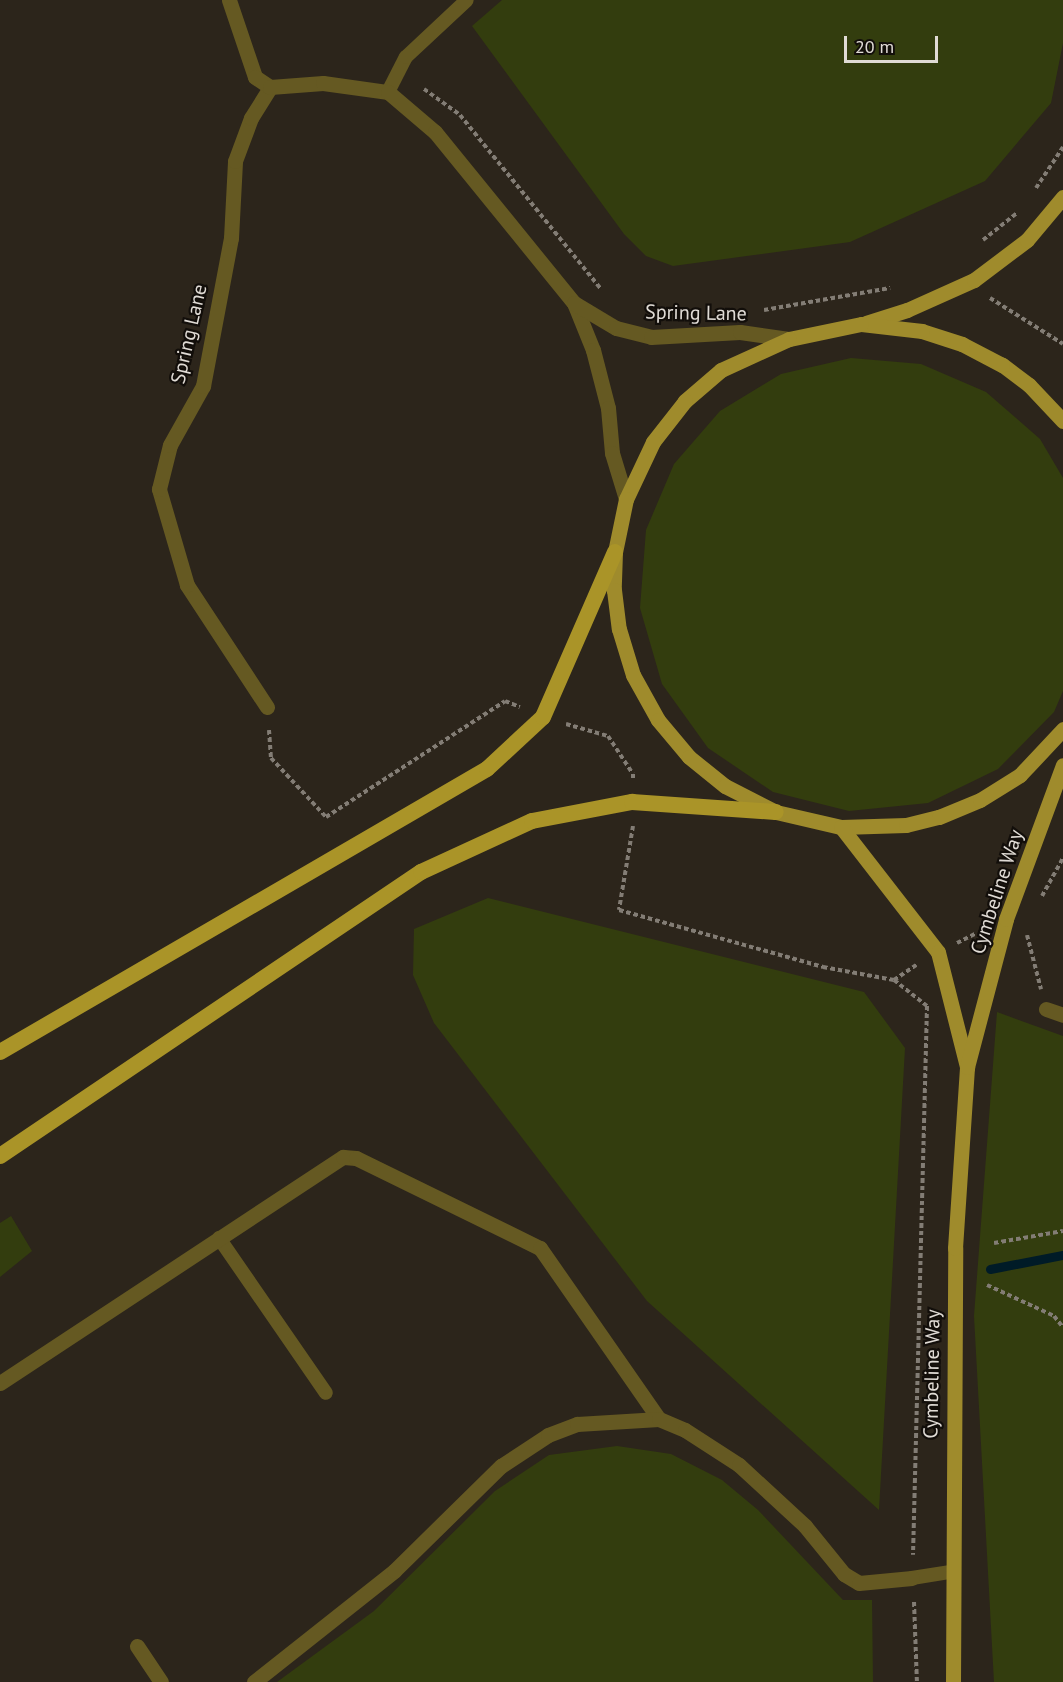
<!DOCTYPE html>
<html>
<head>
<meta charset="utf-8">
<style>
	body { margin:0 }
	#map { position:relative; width:1063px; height:1682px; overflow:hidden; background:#2c251b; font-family:"PT Sans",sans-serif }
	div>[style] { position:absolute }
	.green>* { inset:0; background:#333d0e }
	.stream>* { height:9px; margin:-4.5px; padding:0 4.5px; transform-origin:4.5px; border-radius:4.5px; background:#001b27 }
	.path>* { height:4px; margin-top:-2px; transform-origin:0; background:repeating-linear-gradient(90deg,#837d75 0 4.5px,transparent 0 7.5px) }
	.service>* { height:14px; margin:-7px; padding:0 7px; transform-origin:7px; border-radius:7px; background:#655922 }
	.minor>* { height:15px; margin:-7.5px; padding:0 7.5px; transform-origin:7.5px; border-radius:7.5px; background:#655922 }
	.tertiary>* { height:15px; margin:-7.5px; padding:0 7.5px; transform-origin:7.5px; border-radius:7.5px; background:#655922 }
	.primary>* { height:15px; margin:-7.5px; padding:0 7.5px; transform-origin:7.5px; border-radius:7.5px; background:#9f8b2c }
	.trunk>* { height:16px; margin:-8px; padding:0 8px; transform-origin:8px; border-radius:8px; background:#aa9428 }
	span { translate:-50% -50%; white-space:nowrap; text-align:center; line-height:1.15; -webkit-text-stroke:4.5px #120e0a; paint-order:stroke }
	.street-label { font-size:20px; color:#e0dbd5 }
	.scale { position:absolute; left:844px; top:36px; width:94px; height:27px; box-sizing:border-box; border:3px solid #e0dbd5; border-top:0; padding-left:8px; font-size:18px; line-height:21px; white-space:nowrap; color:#e0dbd5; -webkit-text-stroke:4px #120e0a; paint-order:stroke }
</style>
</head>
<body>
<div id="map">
	<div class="green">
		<i style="clip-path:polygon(502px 0,1063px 0,1063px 43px,1051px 103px,985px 181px,850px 242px,673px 266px,646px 256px,624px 234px,472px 26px)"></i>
		<i style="clip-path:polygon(851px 358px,921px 364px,986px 392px,1040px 439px,1063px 478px,1063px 691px,1054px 712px,998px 769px,928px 803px,849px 811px,773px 792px,708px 748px,662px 684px,640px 608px,646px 530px,674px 464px,720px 411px,781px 374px)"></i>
		<i style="clip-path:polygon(488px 898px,864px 992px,905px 1048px,879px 1510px,647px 1301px,434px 1023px,413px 975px,414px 929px)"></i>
		<i style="clip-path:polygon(997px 1012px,1063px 1036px,1063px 1682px,994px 1682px,974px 1316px)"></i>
		<i style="clip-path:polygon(11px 1216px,32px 1251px,0 1277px,0 1223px)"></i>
		<i style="clip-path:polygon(617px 1446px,671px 1454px,722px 1480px,758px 1510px,843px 1600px,872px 1600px,873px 1682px,277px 1682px,374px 1611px,495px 1491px,549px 1455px)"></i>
	</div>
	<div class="stream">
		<i style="left:990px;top:1269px;width:74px;rotate:-10.9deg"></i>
	</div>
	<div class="path">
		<i style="left:424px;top:89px;width:44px;rotate:35.8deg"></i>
		<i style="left:460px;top:115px;width:224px;rotate:51deg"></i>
		<i style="left:1036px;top:188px;width:49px;rotate:-56.6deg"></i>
		<i style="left:983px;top:240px;width:43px;rotate:-38.5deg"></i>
		<i style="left:990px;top:298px;width:86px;rotate:32.2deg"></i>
		<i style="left:764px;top:310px;width:128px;rotate:-9.9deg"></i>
		<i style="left:566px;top:724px;width:44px;rotate:15.9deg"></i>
		<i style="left:608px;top:736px;width:45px;rotate:56.7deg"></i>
		<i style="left:633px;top:774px;width:5px;rotate:90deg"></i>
		<i style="left:269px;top:730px;width:28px;rotate:86deg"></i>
		<i style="left:271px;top:758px;width:81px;rotate:47deg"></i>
		<i style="left:326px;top:817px;width:213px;rotate:-32.9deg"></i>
		<i style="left:505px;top:701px;width:16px;rotate:22deg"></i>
		<i style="left:633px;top:826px;width:85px;rotate:99.5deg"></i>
		<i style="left:619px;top:910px;width:212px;rotate:15.6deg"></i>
		<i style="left:823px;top:967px;width:72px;rotate:10.4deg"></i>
		<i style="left:894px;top:980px;width:42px;rotate:38.2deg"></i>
		<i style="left:927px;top:1006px;width:549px;rotate:91.46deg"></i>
		<i style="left:1042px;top:896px;width:43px;rotate:-61.1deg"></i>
		<i style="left:1027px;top:935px;width:56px;rotate:75.5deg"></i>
		<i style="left:957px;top:943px;width:22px;rotate:-27deg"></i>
		<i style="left:894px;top:980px;width:27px;rotate:-34deg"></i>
		<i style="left:994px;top:1243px;width:70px;rotate:-9.9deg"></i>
		<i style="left:987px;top:1285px;width:74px;rotate:24.8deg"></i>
		<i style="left:1054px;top:1316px;width:14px;rotate:51deg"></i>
		<i style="left:914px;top:1602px;width:80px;rotate:87.9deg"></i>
	</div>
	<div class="service">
		<i style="left:388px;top:92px;width:39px;rotate:-63deg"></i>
		<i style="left:406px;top:57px;width:83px;rotate:-43.1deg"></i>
		<i style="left:219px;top:1238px;width:188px;rotate:55.4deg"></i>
		<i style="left:912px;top:1578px;width:39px;rotate:-9deg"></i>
	</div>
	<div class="minor">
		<i style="left:267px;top:707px;width:146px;rotate:-123.3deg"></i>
		<i style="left:187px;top:585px;width:100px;rotate:-106.3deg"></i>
		<i style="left:159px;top:489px;width:45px;rotate:-76deg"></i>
		<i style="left:170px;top:445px;width:68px;rotate:-60.8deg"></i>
		<i style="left:203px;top:386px;width:151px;rotate:-79.3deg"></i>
		<i style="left:231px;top:238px;width:77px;rotate:-87deg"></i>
		<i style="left:235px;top:161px;width:46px;rotate:-69.6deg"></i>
		<i style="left:251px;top:118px;width:36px;rotate:-58deg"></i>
		<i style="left:1046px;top:1009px;width:18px;rotate:19deg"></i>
		<i style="left:0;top:1383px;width:411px;rotate:-33.4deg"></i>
		<i style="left:343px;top:1157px;width:13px;rotate:4deg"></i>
		<i style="left:356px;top:1158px;width:205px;rotate:26.1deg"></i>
		<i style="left:540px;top:1248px;width:208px;rotate:55.2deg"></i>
		<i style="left:137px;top:1646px;width:43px;rotate:56.3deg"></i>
		<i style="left:254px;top:1682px;width:179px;rotate:-38.4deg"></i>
		<i style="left:394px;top:1571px;width:150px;rotate:-44.5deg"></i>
		<i style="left:501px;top:1466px;width:56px;rotate:-33.4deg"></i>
		<i style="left:548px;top:1435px;width:31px;rotate:-21deg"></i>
		<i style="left:577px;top:1424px;width:82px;rotate:-3.5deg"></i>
		<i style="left:659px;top:1419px;width:28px;rotate:23deg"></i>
		<i style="left:685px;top:1430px;width:64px;rotate:32.9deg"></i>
		<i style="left:739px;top:1465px;width:90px;rotate:42.7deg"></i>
		<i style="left:805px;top:1526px;width:62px;rotate:50.9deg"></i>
		<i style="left:844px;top:1574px;width:17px;rotate:31deg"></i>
		<i style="left:859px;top:1583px;width:53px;rotate:-5.4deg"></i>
	</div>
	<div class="tertiary">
		<i style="left:229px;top:0;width:81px;rotate:71.3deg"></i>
		<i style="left:255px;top:77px;width:18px;rotate:34deg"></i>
		<i style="left:270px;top:87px;width:53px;rotate:-4.3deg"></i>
		<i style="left:323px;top:83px;width:66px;rotate:7.9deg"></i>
		<i style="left:388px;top:92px;width:62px;rotate:40.4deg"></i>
		<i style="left:435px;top:132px;width:220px;rotate:50.9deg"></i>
		<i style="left:574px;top:303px;width:51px;rotate:68deg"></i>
		<i style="left:593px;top:350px;width:60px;rotate:75.5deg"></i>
		<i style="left:608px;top:408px;width:45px;rotate:84.9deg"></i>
		<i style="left:612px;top:453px;width:48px;rotate:73.1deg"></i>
		<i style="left:574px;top:303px;width:49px;rotate:30.8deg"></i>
		<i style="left:616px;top:328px;width:36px;rotate:14deg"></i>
		<i style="left:651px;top:337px;width:89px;rotate:-3.2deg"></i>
		<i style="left:740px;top:332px;width:49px;rotate:8.1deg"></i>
	</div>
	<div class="primary">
		<i style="left:866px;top:323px;width:43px;rotate:-17.6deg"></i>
		<i style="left:907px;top:310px;width:73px;rotate:-24.1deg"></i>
		<i style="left:974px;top:280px;width:66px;rotate:-37deg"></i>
		<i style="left:1027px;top:240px;width:56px;rotate:-50.1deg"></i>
		<i style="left:1063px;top:421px;width:50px;rotate:-133.4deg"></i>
		<i style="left:1029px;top:385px;width:34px;rotate:-143deg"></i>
		<i style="left:1002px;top:365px;width:45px;rotate:-152.3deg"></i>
		<i style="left:962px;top:344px;width:42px;rotate:-162deg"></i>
		<i style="left:922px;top:331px;width:61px;rotate:-173.5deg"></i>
		<i style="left:861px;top:324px;width:74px;rotate:168.2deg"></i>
		<i style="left:789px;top:339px;width:75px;rotate:155.5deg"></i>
		<i style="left:721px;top:370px;width:48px;rotate:139.3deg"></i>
		<i style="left:685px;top:401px;width:52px;rotate:128deg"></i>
		<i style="left:653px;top:442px;width:63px;rotate:115.3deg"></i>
		<i style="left:626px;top:499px;width:54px;rotate:101.7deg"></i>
		<i style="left:615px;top:552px;width:38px;rotate:92deg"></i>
		<i style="left:614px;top:590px;width:39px;rotate:83deg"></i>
		<i style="left:619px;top:629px;width:48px;rotate:73.1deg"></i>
		<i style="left:633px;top:675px;width:51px;rotate:60.9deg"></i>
		<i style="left:658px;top:720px;width:48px;rotate:50deg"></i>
		<i style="left:689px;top:757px;width:46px;rotate:38.9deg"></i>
		<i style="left:725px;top:786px;width:57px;rotate:27deg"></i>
		<i style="left:776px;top:812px;width:67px;rotate:13deg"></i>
		<i style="left:841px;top:827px;width:65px;rotate:-1.8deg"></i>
		<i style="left:906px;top:825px;width:34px;rotate:-14deg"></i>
		<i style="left:939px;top:817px;width:44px;rotate:-22.5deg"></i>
		<i style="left:980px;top:800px;width:47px;rotate:-32deg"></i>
		<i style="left:1020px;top:775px;width:63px;rotate:-46.9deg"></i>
		<i style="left:841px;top:827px;width:158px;rotate:52.2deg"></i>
		<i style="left:938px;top:952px;width:119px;rotate:75.8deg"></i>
		<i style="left:953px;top:1682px;width:434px;rotate:-89.7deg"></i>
		<i style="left:955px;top:1248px;width:181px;rotate:-86.2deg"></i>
		<i style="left:967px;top:1067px;width:153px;rotate:-75.2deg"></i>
		<i style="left:1006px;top:919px;width:164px;rotate:-69.7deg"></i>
	</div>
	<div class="trunk">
		<i style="left:0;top:1052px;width:563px;rotate:-30.16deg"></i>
		<i style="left:487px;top:769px;width:76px;rotate:-42.9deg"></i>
		<i style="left:543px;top:717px;width:180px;rotate:-66.4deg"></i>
		<i style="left:0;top:1156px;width:508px;rotate:-34deg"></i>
		<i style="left:421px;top:872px;width:122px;rotate:-24.7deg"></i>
		<i style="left:532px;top:821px;width:102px;rotate:-10.8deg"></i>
		<i style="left:632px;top:802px;width:144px;rotate:4deg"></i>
	</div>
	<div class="street-label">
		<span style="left:696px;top:313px;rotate:1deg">Spring Lane</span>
		<span style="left:189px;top:334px;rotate:-77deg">Spring Lane</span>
		<span style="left:997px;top:892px;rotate:-72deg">Cymbeline Way</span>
		<span style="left:932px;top:1374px;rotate:-89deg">Cymbeline Way</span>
	</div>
	<div class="scale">20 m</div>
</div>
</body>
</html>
